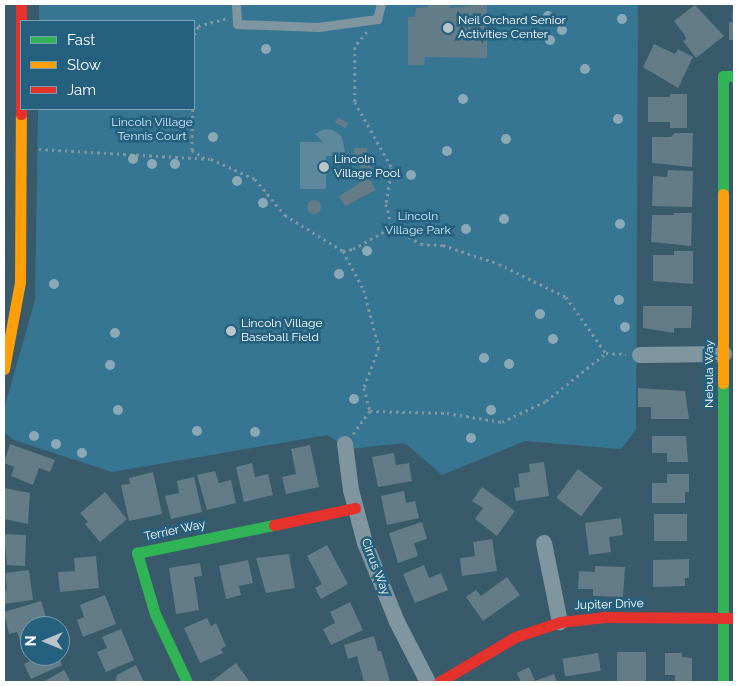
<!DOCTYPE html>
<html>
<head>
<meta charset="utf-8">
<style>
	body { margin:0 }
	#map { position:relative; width:738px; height:686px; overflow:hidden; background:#395a6a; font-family:Raleway,sans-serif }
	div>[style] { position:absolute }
	.green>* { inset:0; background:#367693 }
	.water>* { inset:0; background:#5e889b }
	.building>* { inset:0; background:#637c87; transform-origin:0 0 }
	.round { border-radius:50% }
	.path>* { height:2.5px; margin-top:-1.25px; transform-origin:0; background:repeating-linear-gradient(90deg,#7f96a0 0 2.5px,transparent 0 6.5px) }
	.lane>* { height:9px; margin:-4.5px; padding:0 4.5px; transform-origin:4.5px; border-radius:4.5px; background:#7f96a0 }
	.street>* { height:16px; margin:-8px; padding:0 8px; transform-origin:8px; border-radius:8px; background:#7f96a0 }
	.fast>* { height:11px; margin:-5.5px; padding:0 5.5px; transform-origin:5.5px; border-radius:5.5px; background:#30b455 }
	.slow>* { height:11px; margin:-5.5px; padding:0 5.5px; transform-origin:5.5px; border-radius:5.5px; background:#ff9f0a }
	.jam>* { height:11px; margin:-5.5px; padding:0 5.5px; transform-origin:5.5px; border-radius:5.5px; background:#e5322d }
	.trees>* { width:10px; height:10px; margin:-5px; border-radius:50%; background:#8aa8b6 }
	.dots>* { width:14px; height:14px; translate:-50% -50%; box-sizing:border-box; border:2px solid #25607e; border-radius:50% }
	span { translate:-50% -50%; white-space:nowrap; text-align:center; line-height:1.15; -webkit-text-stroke:5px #25607e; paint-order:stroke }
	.poi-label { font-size:12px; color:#fff }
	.left { translate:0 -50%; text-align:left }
	.park-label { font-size:12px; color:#cde8f5 }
	.street-label { font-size:12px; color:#fff }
	.frame { position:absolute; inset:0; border:5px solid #fff; pointer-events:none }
	.legend { position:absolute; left:20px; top:20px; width:175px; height:90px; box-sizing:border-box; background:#25607e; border:1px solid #7ca0b2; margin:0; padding:6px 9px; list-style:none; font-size:15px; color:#fff }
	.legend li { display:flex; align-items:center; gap:10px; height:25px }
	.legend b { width:25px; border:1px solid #7ca0b2 }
	.north { position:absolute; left:20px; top:616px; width:50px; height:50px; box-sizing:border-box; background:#25607e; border:1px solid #7ca0b2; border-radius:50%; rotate:270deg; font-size:14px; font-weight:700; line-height:20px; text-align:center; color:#fff }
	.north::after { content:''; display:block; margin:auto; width:18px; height:22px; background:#bac5cb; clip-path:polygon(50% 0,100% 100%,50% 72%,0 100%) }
</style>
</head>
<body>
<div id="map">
	<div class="green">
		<i style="clip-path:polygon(39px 4px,638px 4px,636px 430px,621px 449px,525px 441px,442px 475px,405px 443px,349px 449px,327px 435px,112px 472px,14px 440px,4px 432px,4px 409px,35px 300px,38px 109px,194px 109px,194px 21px,39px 21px)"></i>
	</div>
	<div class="water">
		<i style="clip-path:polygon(324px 129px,333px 130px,342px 137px,346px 156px,326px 156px,326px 189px,300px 189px,300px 142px,323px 142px,315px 134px)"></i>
	</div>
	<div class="building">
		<i style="clip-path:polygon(428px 4px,451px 4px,450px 8px,487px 4px,487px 58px,425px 57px,424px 65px,408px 65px,408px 17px,415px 17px,416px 8px,428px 7px)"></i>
		<i style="clip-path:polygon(732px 4px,734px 40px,729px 40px,729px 22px,732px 22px)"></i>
		<i style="clip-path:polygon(695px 5px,724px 36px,696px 58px,683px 41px,686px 39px,684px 34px,674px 21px)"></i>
		<i style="clip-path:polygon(654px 44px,675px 54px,678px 49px,693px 57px,678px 88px,643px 67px)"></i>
		<i style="clip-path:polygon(670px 94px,687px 94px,687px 128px,670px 128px,670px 122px,648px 122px,648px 97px,670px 97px)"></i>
		<i style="left:338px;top:117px;width:12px;height:6px;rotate:31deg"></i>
		<i style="clip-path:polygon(675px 133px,693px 133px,692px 167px,652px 163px,652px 137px,671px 137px)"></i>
		<i style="clip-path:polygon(354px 148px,367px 148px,368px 161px,375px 175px,369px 178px,376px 190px,345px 206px,339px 196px,360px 183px,360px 162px,354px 162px)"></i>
		<i style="clip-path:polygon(668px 170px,693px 171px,692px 207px,652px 206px,653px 176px,667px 177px)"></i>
		<i class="round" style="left:307px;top:200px;width:14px;height:14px"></i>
		<i style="clip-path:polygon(674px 213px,692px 213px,691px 246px,651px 242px,652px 215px,674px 215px)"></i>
		<i style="clip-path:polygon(674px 251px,693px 251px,693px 284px,653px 281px,653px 255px,674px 255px)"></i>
		<i style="clip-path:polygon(643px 306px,692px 306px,691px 328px,674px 328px,674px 333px,643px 328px)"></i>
		<i style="clip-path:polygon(638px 388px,685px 391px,689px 419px,651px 419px,651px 407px,638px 407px)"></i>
		<i style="clip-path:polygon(652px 436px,686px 436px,688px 462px,667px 462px,667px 453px,652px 453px)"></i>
		<i style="clip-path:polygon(10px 444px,55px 460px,50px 472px,39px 468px,33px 485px,11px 476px,14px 467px,4px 463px)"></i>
		<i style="clip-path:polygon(310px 445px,319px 487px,286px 494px,282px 477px,296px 474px,291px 449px)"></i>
		<i style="clip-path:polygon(394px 453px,396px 465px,409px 463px,412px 481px,378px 487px,372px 457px)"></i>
		<i style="clip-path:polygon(544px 462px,549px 496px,516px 501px,514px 488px,520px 487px,518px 474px,530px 472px,529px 464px)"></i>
		<i style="clip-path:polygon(252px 463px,255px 477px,268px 474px,273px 495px,244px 502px,236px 467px)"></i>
		<i style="left:578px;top:469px;width:31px;height:36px;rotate:37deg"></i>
		<i style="clip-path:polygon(215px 471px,219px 483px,231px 480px,236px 503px,207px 510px,197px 475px)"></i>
		<i style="clip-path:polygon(153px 472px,162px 514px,129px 521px,121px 485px,130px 484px,129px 478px)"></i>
		<i style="clip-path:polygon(667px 474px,689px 474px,689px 492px,685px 492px,685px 503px,652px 503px,652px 483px,667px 483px)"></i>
		<i style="clip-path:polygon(194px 477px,202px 512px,171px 519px,165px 496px,179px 493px,177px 481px)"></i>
		<i style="clip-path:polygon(482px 487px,515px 511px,497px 536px,475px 519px,483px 508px,472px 501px)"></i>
		<i style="clip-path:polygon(4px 488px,30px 493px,28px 524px,4px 519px)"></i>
		<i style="clip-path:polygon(404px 491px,406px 503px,415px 501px,419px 518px,387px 525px,381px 496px)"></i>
		<i style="clip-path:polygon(105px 492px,127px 519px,100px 542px,85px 524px,88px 522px,80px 513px)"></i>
		<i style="left:654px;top:514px;width:33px;height:27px"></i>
		<i style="clip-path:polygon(621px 518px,623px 535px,609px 537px,611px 552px,589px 555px,585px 523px)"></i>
		<i style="clip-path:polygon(422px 522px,427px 539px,414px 543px,418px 556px,398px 563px,389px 533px)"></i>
		<i style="clip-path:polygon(4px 534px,26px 535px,25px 566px,7px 565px)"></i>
		<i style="clip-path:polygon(492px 539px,497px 571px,462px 576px,460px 558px,475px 556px,473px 542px)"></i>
		<i style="clip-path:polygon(327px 545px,348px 584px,321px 599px,315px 588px,322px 584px,307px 556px)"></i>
		<i style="clip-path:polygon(289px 554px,295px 588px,266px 593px,256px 558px)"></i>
		<i style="clip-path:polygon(96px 556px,99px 588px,60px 592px,58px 572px,75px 571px,74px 558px)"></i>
		<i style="clip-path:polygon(689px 559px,689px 578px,685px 578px,685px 586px,653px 587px,653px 560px)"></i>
		<i style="clip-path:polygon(248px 560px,253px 583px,239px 586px,241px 595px,226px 599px,219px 566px)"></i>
		<i style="clip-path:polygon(200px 563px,202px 576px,194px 577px,199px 610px,176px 614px,169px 568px)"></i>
		<i style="clip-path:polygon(424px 565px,429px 578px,441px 573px,448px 590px,415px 603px,403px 574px)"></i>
		<i style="clip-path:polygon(595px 566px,625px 567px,623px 597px,593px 596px,593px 589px,578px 589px,579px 571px,595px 572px)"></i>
		<i style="clip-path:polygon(29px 570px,33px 600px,4px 604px,4px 591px,7px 590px,5px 573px)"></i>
		<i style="clip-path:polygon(507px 577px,520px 595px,483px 621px,466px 597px,476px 590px,481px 596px)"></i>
		<i style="clip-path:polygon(105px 595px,116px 624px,83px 637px,77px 620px,84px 617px,80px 605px)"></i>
		<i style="clip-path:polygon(41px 601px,47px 620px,43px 621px,45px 626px,30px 626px,30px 638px,20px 641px,17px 632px,9px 634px,4px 612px)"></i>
		<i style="clip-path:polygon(350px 602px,363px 630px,331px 645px,323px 629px,335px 623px,330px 612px)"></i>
		<i style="clip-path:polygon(207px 618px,211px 626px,216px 623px,226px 646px,221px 649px,223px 653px,200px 663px,184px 628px)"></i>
		<i style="clip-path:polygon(121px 629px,134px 660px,106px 672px,97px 652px,107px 648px,102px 637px)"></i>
		<i style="clip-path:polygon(374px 636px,378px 651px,381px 651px,390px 681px,364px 682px,357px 656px,348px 659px,344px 645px)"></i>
		<i style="clip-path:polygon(30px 645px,30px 656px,58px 656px,62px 665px,31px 679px,24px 664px,32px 660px,26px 647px)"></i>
		<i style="left:617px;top:652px;width:29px;height:30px"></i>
		<i style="left:598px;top:653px;width:18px;height:36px;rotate:81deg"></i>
		<i style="clip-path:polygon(665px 653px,682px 653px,682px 657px,692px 658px,692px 682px,675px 682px,675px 675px,665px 675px)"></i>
		<i style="clip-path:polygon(236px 663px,250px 682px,214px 682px,212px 681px)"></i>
		<i style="clip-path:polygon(136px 665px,144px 682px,115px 682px,117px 675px)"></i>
		<i style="clip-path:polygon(529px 667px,535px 681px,554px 674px,557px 682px,521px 682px,517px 673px)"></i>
		<i style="clip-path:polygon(64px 670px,71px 682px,43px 682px)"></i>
	</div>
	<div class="path">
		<i style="left:367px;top:32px;width:19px;rotate:129deg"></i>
		<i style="left:355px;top:47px;width:55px;rotate:90deg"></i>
		<i style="left:355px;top:102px;width:76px;rotate:60.7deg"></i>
		<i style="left:392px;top:168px;width:36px;rotate:99deg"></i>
		<i style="left:386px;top:204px;width:24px;rotate:75deg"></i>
		<i style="left:392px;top:227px;width:34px;rotate:30deg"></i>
		<i style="left:421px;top:244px;width:22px;rotate:3deg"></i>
		<i style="left:443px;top:245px;width:59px;rotate:18.7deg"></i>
		<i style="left:499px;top:264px;width:75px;rotate:26.2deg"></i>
		<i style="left:566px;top:297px;width:69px;rotate:54.5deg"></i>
		<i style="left:606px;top:353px;width:20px;rotate:3deg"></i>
		<i style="left:194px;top:35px;width:10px;rotate:-66deg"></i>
		<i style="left:198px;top:26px;width:28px;rotate:-15deg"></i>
		<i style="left:193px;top:109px;width:41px;rotate:91.4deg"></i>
		<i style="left:192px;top:150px;width:15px;rotate:32deg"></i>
		<i style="left:39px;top:149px;width:172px;rotate:3.3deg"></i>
		<i style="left:211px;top:159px;width:48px;rotate:24.4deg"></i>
		<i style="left:255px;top:179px;width:47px;rotate:50.2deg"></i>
		<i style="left:285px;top:215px;width:68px;rotate:31.8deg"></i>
		<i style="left:343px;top:251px;width:44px;rotate:61.7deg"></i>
		<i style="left:364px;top:290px;width:60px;rotate:75.5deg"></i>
		<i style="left:379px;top:348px;width:43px;rotate:110.6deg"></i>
		<i style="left:364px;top:388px;width:24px;rotate:75deg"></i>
		<i style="left:343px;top:251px;width:10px;rotate:-11deg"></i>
		<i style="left:353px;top:249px;width:45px;rotate:-29.4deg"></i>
		<i style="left:353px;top:434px;width:29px;rotate:-54deg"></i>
		<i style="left:370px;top:411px;width:77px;rotate:1.5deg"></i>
		<i style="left:447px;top:413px;width:56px;rotate:9.3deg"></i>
		<i style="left:502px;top:422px;width:49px;rotate:-25.5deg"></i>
		<i style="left:546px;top:401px;width:77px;rotate:-38.7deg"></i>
	</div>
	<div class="lane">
		<i style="left:236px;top:4px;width:20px;rotate:87deg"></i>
		<i style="left:237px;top:24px;width:81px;rotate:2.1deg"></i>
		<i style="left:318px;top:27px;width:60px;rotate:-7.7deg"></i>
		<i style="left:377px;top:19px;width:16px;rotate:-75deg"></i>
	</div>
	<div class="street">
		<i style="left:640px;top:355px;width:84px;rotate:-0.7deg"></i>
		<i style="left:345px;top:444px;width:46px;rotate:82.6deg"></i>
		<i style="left:351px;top:490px;width:55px;rotate:75.2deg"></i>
		<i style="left:365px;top:543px;width:85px;rotate:67.9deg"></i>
		<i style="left:397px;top:622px;width:68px;rotate:62.7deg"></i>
		<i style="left:544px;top:543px;width:81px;rotate:78.6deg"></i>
	</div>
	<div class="fast">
		<i style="left:723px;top:194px;width:118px;rotate:-90deg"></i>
		<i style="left:723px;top:76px;width:11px"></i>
		<i style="left:723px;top:383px;width:299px;rotate:90deg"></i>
		<i style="left:187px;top:682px;width:75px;rotate:-115.2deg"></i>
		<i style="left:155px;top:614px;width:64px;rotate:-106.4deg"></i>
		<i style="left:137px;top:553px;width:140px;rotate:-11.6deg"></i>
	</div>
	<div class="slow">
		<i style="left:723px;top:194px;width:189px;rotate:90deg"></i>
		<i style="left:4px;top:369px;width:88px;rotate:-79.6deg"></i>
		<i style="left:20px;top:282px;width:168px;rotate:-89.7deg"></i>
	</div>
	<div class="jam">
		<i style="left:21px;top:114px;width:110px;rotate:-90deg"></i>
		<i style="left:274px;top:525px;width:83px;rotate:-11.9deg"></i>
		<i style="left:439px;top:682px;width:88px;rotate:-30.6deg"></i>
		<i style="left:515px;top:637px;width:47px;rotate:-18.4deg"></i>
		<i style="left:560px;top:622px;width:45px;rotate:-6.3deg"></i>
		<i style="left:605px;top:617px;width:129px;rotate:0.4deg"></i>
	</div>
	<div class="trees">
		<i style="left:548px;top:16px"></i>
		<i style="left:622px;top:19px"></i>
		<i style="left:562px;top:30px"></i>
		<i style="left:550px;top:40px"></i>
		<i style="left:266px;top:49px"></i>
		<i style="left:585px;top:69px"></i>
		<i style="left:463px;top:99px"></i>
		<i style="left:618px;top:119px"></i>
		<i style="left:213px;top:137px"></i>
		<i style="left:506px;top:139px"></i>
		<i style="left:447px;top:151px"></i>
		<i style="left:133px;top:159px"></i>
		<i style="left:152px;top:164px"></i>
		<i style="left:175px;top:164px"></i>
		<i style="left:411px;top:175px"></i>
		<i style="left:237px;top:181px"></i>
		<i style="left:263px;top:203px"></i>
		<i style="left:504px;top:219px"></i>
		<i style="left:620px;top:224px"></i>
		<i style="left:466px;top:229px"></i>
		<i style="left:367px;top:251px"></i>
		<i style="left:339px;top:274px"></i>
		<i style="left:54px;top:284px"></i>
		<i style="left:619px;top:300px"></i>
		<i style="left:540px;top:314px"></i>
		<i style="left:625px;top:327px"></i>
		<i style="left:115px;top:333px"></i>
		<i style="left:553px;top:339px"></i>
		<i style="left:484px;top:358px"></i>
		<i style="left:509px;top:364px"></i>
		<i style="left:110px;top:365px"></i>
		<i style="left:354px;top:399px"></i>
		<i style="left:118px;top:410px"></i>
		<i style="left:491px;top:410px"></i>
		<i style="left:197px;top:431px"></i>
		<i style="left:255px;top:432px"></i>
		<i style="left:34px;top:436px"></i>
		<i style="left:471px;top:438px"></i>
		<i style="left:56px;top:444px"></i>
		<i style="left:82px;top:453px"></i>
	</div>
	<div class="dots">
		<i style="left:448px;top:28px;background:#bac5cb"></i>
		<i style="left:324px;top:167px;background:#bac5cb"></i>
		<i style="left:231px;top:331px;background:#bac5cb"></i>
	</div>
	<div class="poi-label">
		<span class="left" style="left:458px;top:28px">Neil Orchard Senior<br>Activities Center</span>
		<span class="left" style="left:334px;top:167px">Lincoln<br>Village Pool</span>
		<span class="left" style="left:241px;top:331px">Lincoln Village<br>Baseball Field</span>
	</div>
	<div class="park-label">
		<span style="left:152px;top:130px">Lincoln Village<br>Tennis Court</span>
		<span style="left:418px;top:224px">Lincoln<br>Village Park</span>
	</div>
	<div class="street-label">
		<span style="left:710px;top:374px;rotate:-90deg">Nebula Way</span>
		<span style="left:175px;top:531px;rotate:-12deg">Terrier Way</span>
		<span style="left:375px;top:567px;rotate:69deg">Cirrus Way</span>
		<span style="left:609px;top:605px;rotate:-2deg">Jupiter Drive</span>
	</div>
	<div class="frame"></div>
	<ul class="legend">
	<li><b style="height:6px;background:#30b455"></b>Fast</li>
	<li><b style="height:6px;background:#ff9f0a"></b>Slow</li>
	<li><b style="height:6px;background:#e5322d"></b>Jam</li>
	</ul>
	<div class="north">N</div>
</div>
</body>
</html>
